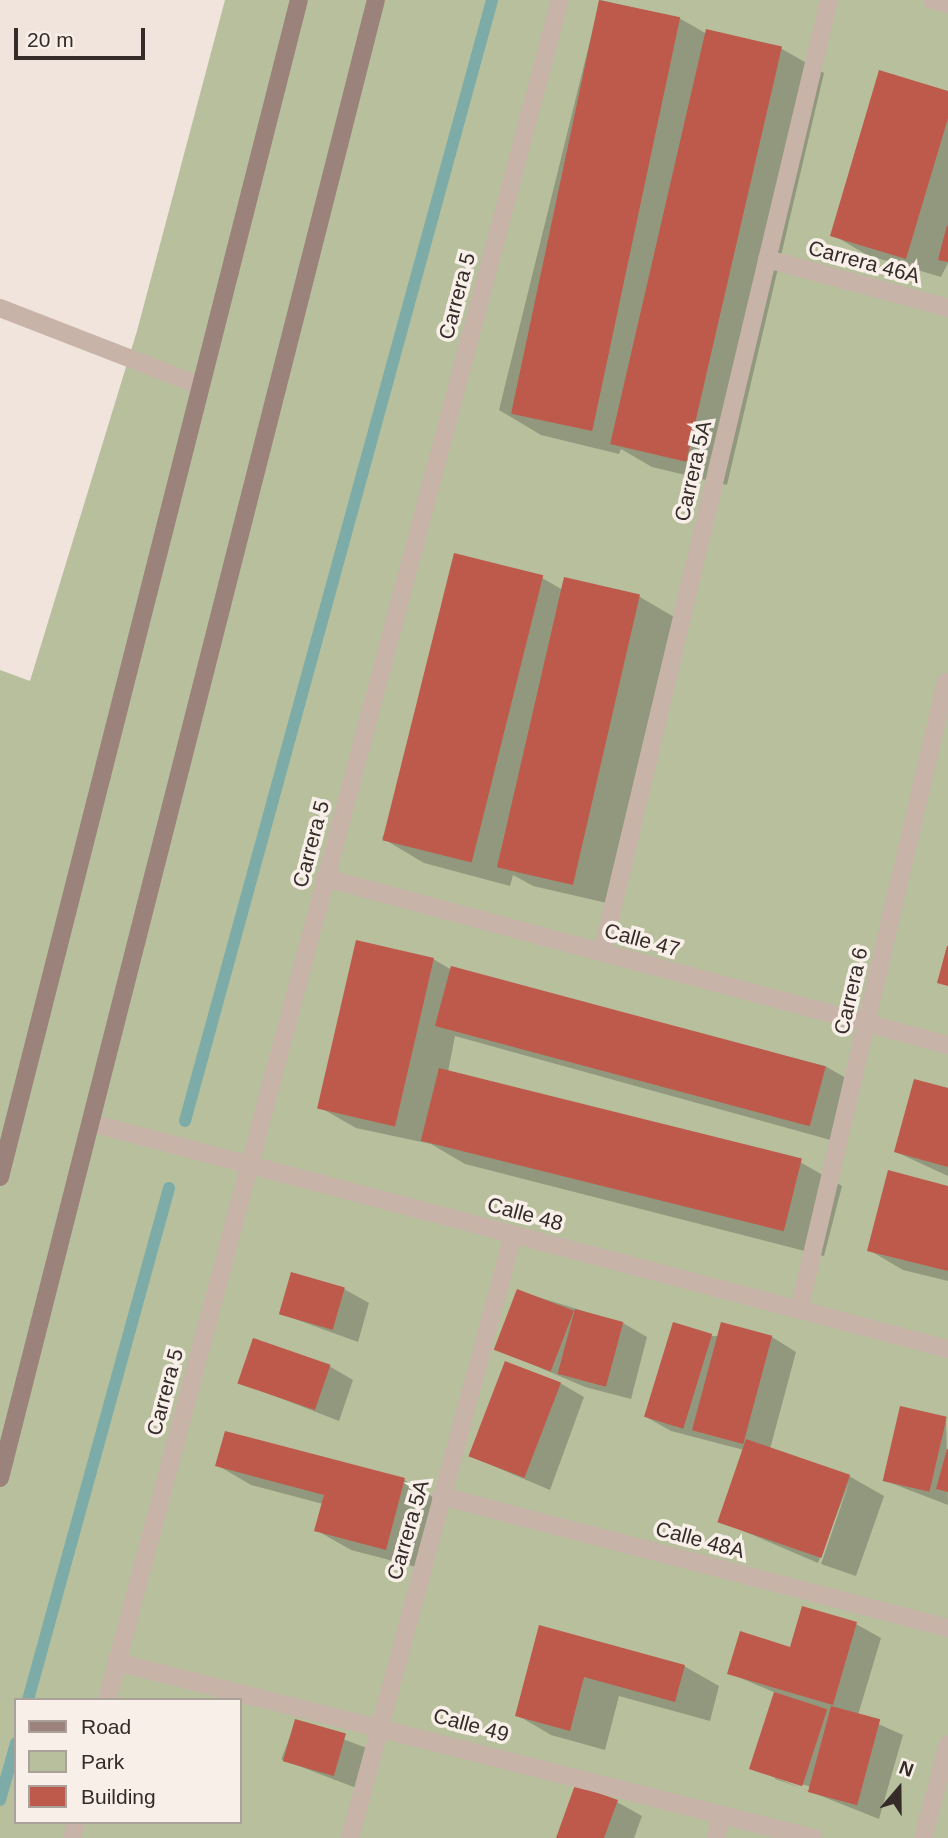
<!DOCTYPE html>
<html>
<head>
<meta charset="utf-8">
<style>
	body { margin:0 }
	#map { position:relative; width:948px; height:1838px; overflow:hidden; background:#f0e4dc; font-family:Arial,sans-serif }
	div>[style] { position:absolute }
	.green>* { inset:0; background:#b7bf9d }
	.shadow>* { inset:0; background:#0003; transform-origin:0 0 }
	.stream>* { height:12px; margin:-6px; padding:0 6px; transform-origin:6px; border-radius:6px; background:#7daca8 }
	.building>* { inset:0; background:#be5a4c; transform-origin:0 0 }
	.minor>* { height:18px; margin:-9px; padding:0 9px; transform-origin:9px; border-radius:9px; background:#c8b3a9 }
	.secondary>* { height:18px; margin:-9px; padding:0 9px; transform-origin:9px; border-radius:9px; background:#9b827a }
	span { translate:-50% -50%; white-space:nowrap; text-align:center; line-height:1.15; -webkit-text-stroke:7px #f8efe8; paint-order:stroke }
	.street-label { font-size:21px; color:#352b28 }
	.legend { position:absolute; left:14px; top:1698px; width:228px; height:126px; box-sizing:border-box; background:#f8efe8; border:2px solid #aaa19b; margin:0; padding:9px 12px; list-style:none; font-size:21px; color:#352b28 }
	.legend li { display:flex; align-items:center; gap:14px; height:35px }
	.legend b { width:35px; border:2px solid #aaa19b }
	.north { position:absolute; left:864px; top:1754px; width:70px; height:70px; -webkit-text-stroke:5px #f8efe8; paint-order:stroke; rotate:20deg; font-size:19px; font-weight:700; line-height:28px; text-align:center; color:#352b28 }
	.north::after { content:''; display:block; margin:auto; width:24px; height:32px; background:#352b28; clip-path:polygon(50% 0,100% 100%,50% 72%,0 100%) }
	.scale { position:absolute; left:14px; top:28px; width:131px; height:32px; box-sizing:border-box; border:4px solid #352b28; border-top:0; padding-left:9px; font-size:21px; line-height:24px; white-space:nowrap; color:#352b28; -webkit-text-stroke:5px #f8efe8; paint-order:stroke }
</style>
</head>
<body>
<div id="map">
	<div class="green">
		<i style="clip-path:polygon(evenodd,225px 0,948px 0,948px 1838px,0 1838px,0 670px,30px 681px,137px 331px,225px 0,16px 1700px,240px 1700px,240px 1822px,16px 1822px,16px 1700px)"></i>
	</div>
	<div class="shadow">
		<i style="clip-path:polygon(600px 0,679px 18px,707px 34px,782px 49px,824px 73px,727px 485px,652px 467px,621px 449px,619px 454px,541px 435px,499px 410px)"></i>
		<i style="clip-path:polygon(948px 93px,948px 263px,941px 277px,867px 255px,833px 235px)"></i>
		<i style="clip-path:polygon(542px 578px,563px 590px,640px 597px,674px 617px,607px 903px,533px 886px,513px 875px,510px 886px,424px 863px,382px 838px)"></i>
		<i style="clip-path:polygon(433px 959px,452px 970px,825px 1066px,860px 1086px,845px 1144px,455px 1036px,448px 1072px,800px 1162px,842px 1186px,824px 1256px,465px 1164px,431px 1144px,356px 1128px,321px 1108px)"></i>
		<i style="clip-path:polygon(948px 1090px,948px 1176px,896px 1152px)"></i>
		<i style="clip-path:polygon(948px 1187px,948px 1281px,903px 1270px,869px 1250px)"></i>
		<i style="clip-path:polygon(344px 1289px,369px 1303px,358px 1342px,281px 1314px)"></i>
		<i style="clip-path:polygon(518px 1291px,623px 1323px,647px 1337px,631px 1399px,585px 1387px,496px 1349px)"></i>
		<i style="clip-path:polygon(711px 1336px,772px 1337px,796px 1352px,770px 1449px,849px 1476px,884px 1496px,856px 1576px,821px 1564px,850px 1480px,818px 1563px,720px 1521px,744px 1450px,671px 1431px,646px 1417px)"></i>
		<i style="clip-path:polygon(329px 1366px,353px 1380px,339px 1421px,239px 1382px)"></i>
		<i style="clip-path:polygon(560px 1383px,584px 1397px,550px 1490px,472px 1457px)"></i>
		<i style="clip-path:polygon(946px 1419px,948px 1505px,883px 1480px)"></i>
		<i style="clip-path:polygon(217px 1465px,404px 1480px,438px 1500px,420px 1568px,351px 1550px,316px 1530px,323px 1504px,251px 1485px)"></i>
		<i style="clip-path:polygon(evenodd,856px 1624px,881px 1638px,858px 1715px,903px 1735px,879px 1819px,751px 1768px,776px 1693px,729px 1673px,856px 1624px,775px 1776px,811px 1787px,810px 1791px,775px 1779px,775px 1776px)"></i>
		<i style="clip-path:polygon(541px 1627px,684px 1666px,719px 1686px,710px 1721px,619px 1696px,605px 1750px,551px 1735px,517px 1715px)"></i>
		<i style="left:296px;top:1721px;width:79px;height:41px;rotate:21deg"></i>
		<i style="clip-path:polygon(617px 1802px,642px 1816px,634px 1838px,558px 1838px)"></i>
	</div>
	<div class="stream">
		<i style="left:185px;top:1121px;width:1162px;rotate:-74.68deg"></i>
		<i style="left:28px;top:1700px;width:531px;rotate:-74.6deg"></i>
		<i style="left:0;top:1800px;width:59px;rotate:-74.3deg"></i>
	</div>
	<div class="building">
		<i style="left:599px;top:0;width:83px;height:423px;rotate:12deg"></i>
		<i style="left:706px;top:29px;width:78px;height:426px;rotate:13deg"></i>
		<i style="clip-path:polygon(879px 70px,948px 91px,948px 118px,906px 259px,830px 236px)"></i>
		<i style="clip-path:polygon(947px 225px,948px 226px,948px 262px,938px 260px)"></i>
		<i style="left:454px;top:553px;width:92px;height:296px;rotate:14deg"></i>
		<i style="left:564px;top:577px;width:78px;height:298px;rotate:13deg"></i>
		<i style="left:356px;top:940px;width:80px;height:173px;rotate:13deg"></i>
		<i style="clip-path:polygon(947px 946px,948px 946px,948px 986px,937px 983px)"></i>
		<i style="left:451px;top:966px;width:388px;height:62px;rotate:15deg"></i>
		<i style="left:439px;top:1068px;width:374px;height:75px;rotate:14deg"></i>
		<i style="clip-path:polygon(914px 1079px,948px 1088px,948px 1167px,894px 1152px)"></i>
		<i style="clip-path:polygon(888px 1170px,948px 1186px,948px 1271px,867px 1251px)"></i>
		<i style="left:291px;top:1272px;width:56px;height:44px;rotate:16deg"></i>
		<i style="left:517px;top:1289px;width:61px;height:65px;rotate:21deg"></i>
		<i style="left:575px;top:1309px;width:50px;height:67px;rotate:15deg"></i>
		<i style="left:673px;top:1322px;width:41px;height:99px;rotate:17deg"></i>
		<i style="left:721px;top:1322px;width:53px;height:112px;rotate:15deg"></i>
		<i style="left:253px;top:1338px;width:82px;height:48px;rotate:19deg"></i>
		<i style="left:505px;top:1361px;width:60px;height:102px;rotate:21deg"></i>
		<i style="left:900px;top:1406px;width:48px;height:77px;rotate:13deg"></i>
		<i style="clip-path:polygon(225px 1431px,405px 1478px,386px 1550px,314px 1531px,324px 1495px,215px 1466px)"></i>
		<i style="left:746px;top:1439px;width:110px;height:88px;rotate:19deg"></i>
		<i style="clip-path:polygon(947px 1449px,948px 1449px,948px 1492px,936px 1489px)"></i>
		<i style="clip-path:polygon(802px 1606px,857px 1622px,833px 1705px,727px 1674px,740px 1631px,790px 1647px)"></i>
		<i style="clip-path:polygon(539px 1625px,685px 1665px,675px 1702px,584px 1677px,570px 1731px,515px 1716px)"></i>
		<i style="left:774px;top:1692px;width:56px;height:81px;rotate:18deg"></i>
		<i style="left:831px;top:1706px;width:51px;height:89px;rotate:15deg"></i>
		<i style="left:295px;top:1719px;width:53px;height:44px;rotate:16deg"></i>
		<i style="clip-path:polygon(575px 1785px,618px 1800px,604px 1838px,556px 1838px)"></i>
	</div>
	<div class="minor">
		<i style="left:932px;top:0;width:16px;rotate:14deg"></i>
		<i style="left:767px;top:259px;width:188px;rotate:15.1deg"></i>
		<i style="left:0;top:308px;width:213px;rotate:21.2deg"></i>
		<i style="left:325px;top:878px;width:645px;rotate:15.01deg"></i>
		<i style="left:602px;top:953px;width:980px;rotate:-76.6deg"></i>
		<i style="left:91px;top:1123px;width:886px;rotate:14.77deg"></i>
		<i style="left:799px;top:1310px;width:645px;rotate:-76.83deg"></i>
		<i style="left:441px;top:1496px;width:524px;rotate:14.59deg"></i>
		<i style="left:116px;top:1662px;width:719px;rotate:14.17deg"></i>
		<i style="left:107px;top:1700px;width:1759px;rotate:-75.08deg"></i>
		<i style="left:72px;top:1838px;width:16px;rotate:-76deg"></i>
		<i style="left:350px;top:1838px;width:625px;rotate:-74.87deg"></i>
		<i style="left:716px;top:1838px;width:22px;rotate:-77deg"></i>
		<i style="left:923px;top:1838px;width:97px;rotate:-75.1deg"></i>
	</div>
	<div class="secondary">
		<i style="left:0;top:1177px;width:1214px;rotate:-75.75deg"></i>
		<i style="left:0;top:1478px;width:1525px;rotate:-75.73deg"></i>
	</div>
	<div class="street-label">
		<span style="left:864px;top:262px;rotate:15deg">Carrera 46A</span>
		<span style="left:457px;top:296px;rotate:-75deg">Carrera 5</span>
		<span style="left:693px;top:471px;rotate:-77deg">Carrera 5A</span>
		<span style="left:311px;top:844px;rotate:-75deg">Carrera 5</span>
		<span style="left:642px;top:940px;rotate:15deg">Calle 47</span>
		<span style="left:851px;top:991px;rotate:-77deg">Carrera 6</span>
		<span style="left:525px;top:1214px;rotate:15deg">Calle 48</span>
		<span style="left:165px;top:1392px;rotate:-75deg">Carrera 5</span>
		<span style="left:408px;top:1530px;rotate:-74deg">Carrera 5A</span>
		<span style="left:700px;top:1540px;rotate:15deg">Calle 48A</span>
		<span style="left:471px;top:1725px;rotate:15deg">Calle 49</span>
	</div>
	<ul class="legend">
	<li><b style="height:9px;background:#9b827a"></b>Road</li>
	<li><b style="height:19px;background:#b7bf9d"></b>Park</li>
	<li><b style="height:19px;background:#be5a4c"></b>Building</li>
	</ul>
	<div class="north">N</div>
	<div class="scale">20 m</div>
</div>
</body>
</html>
